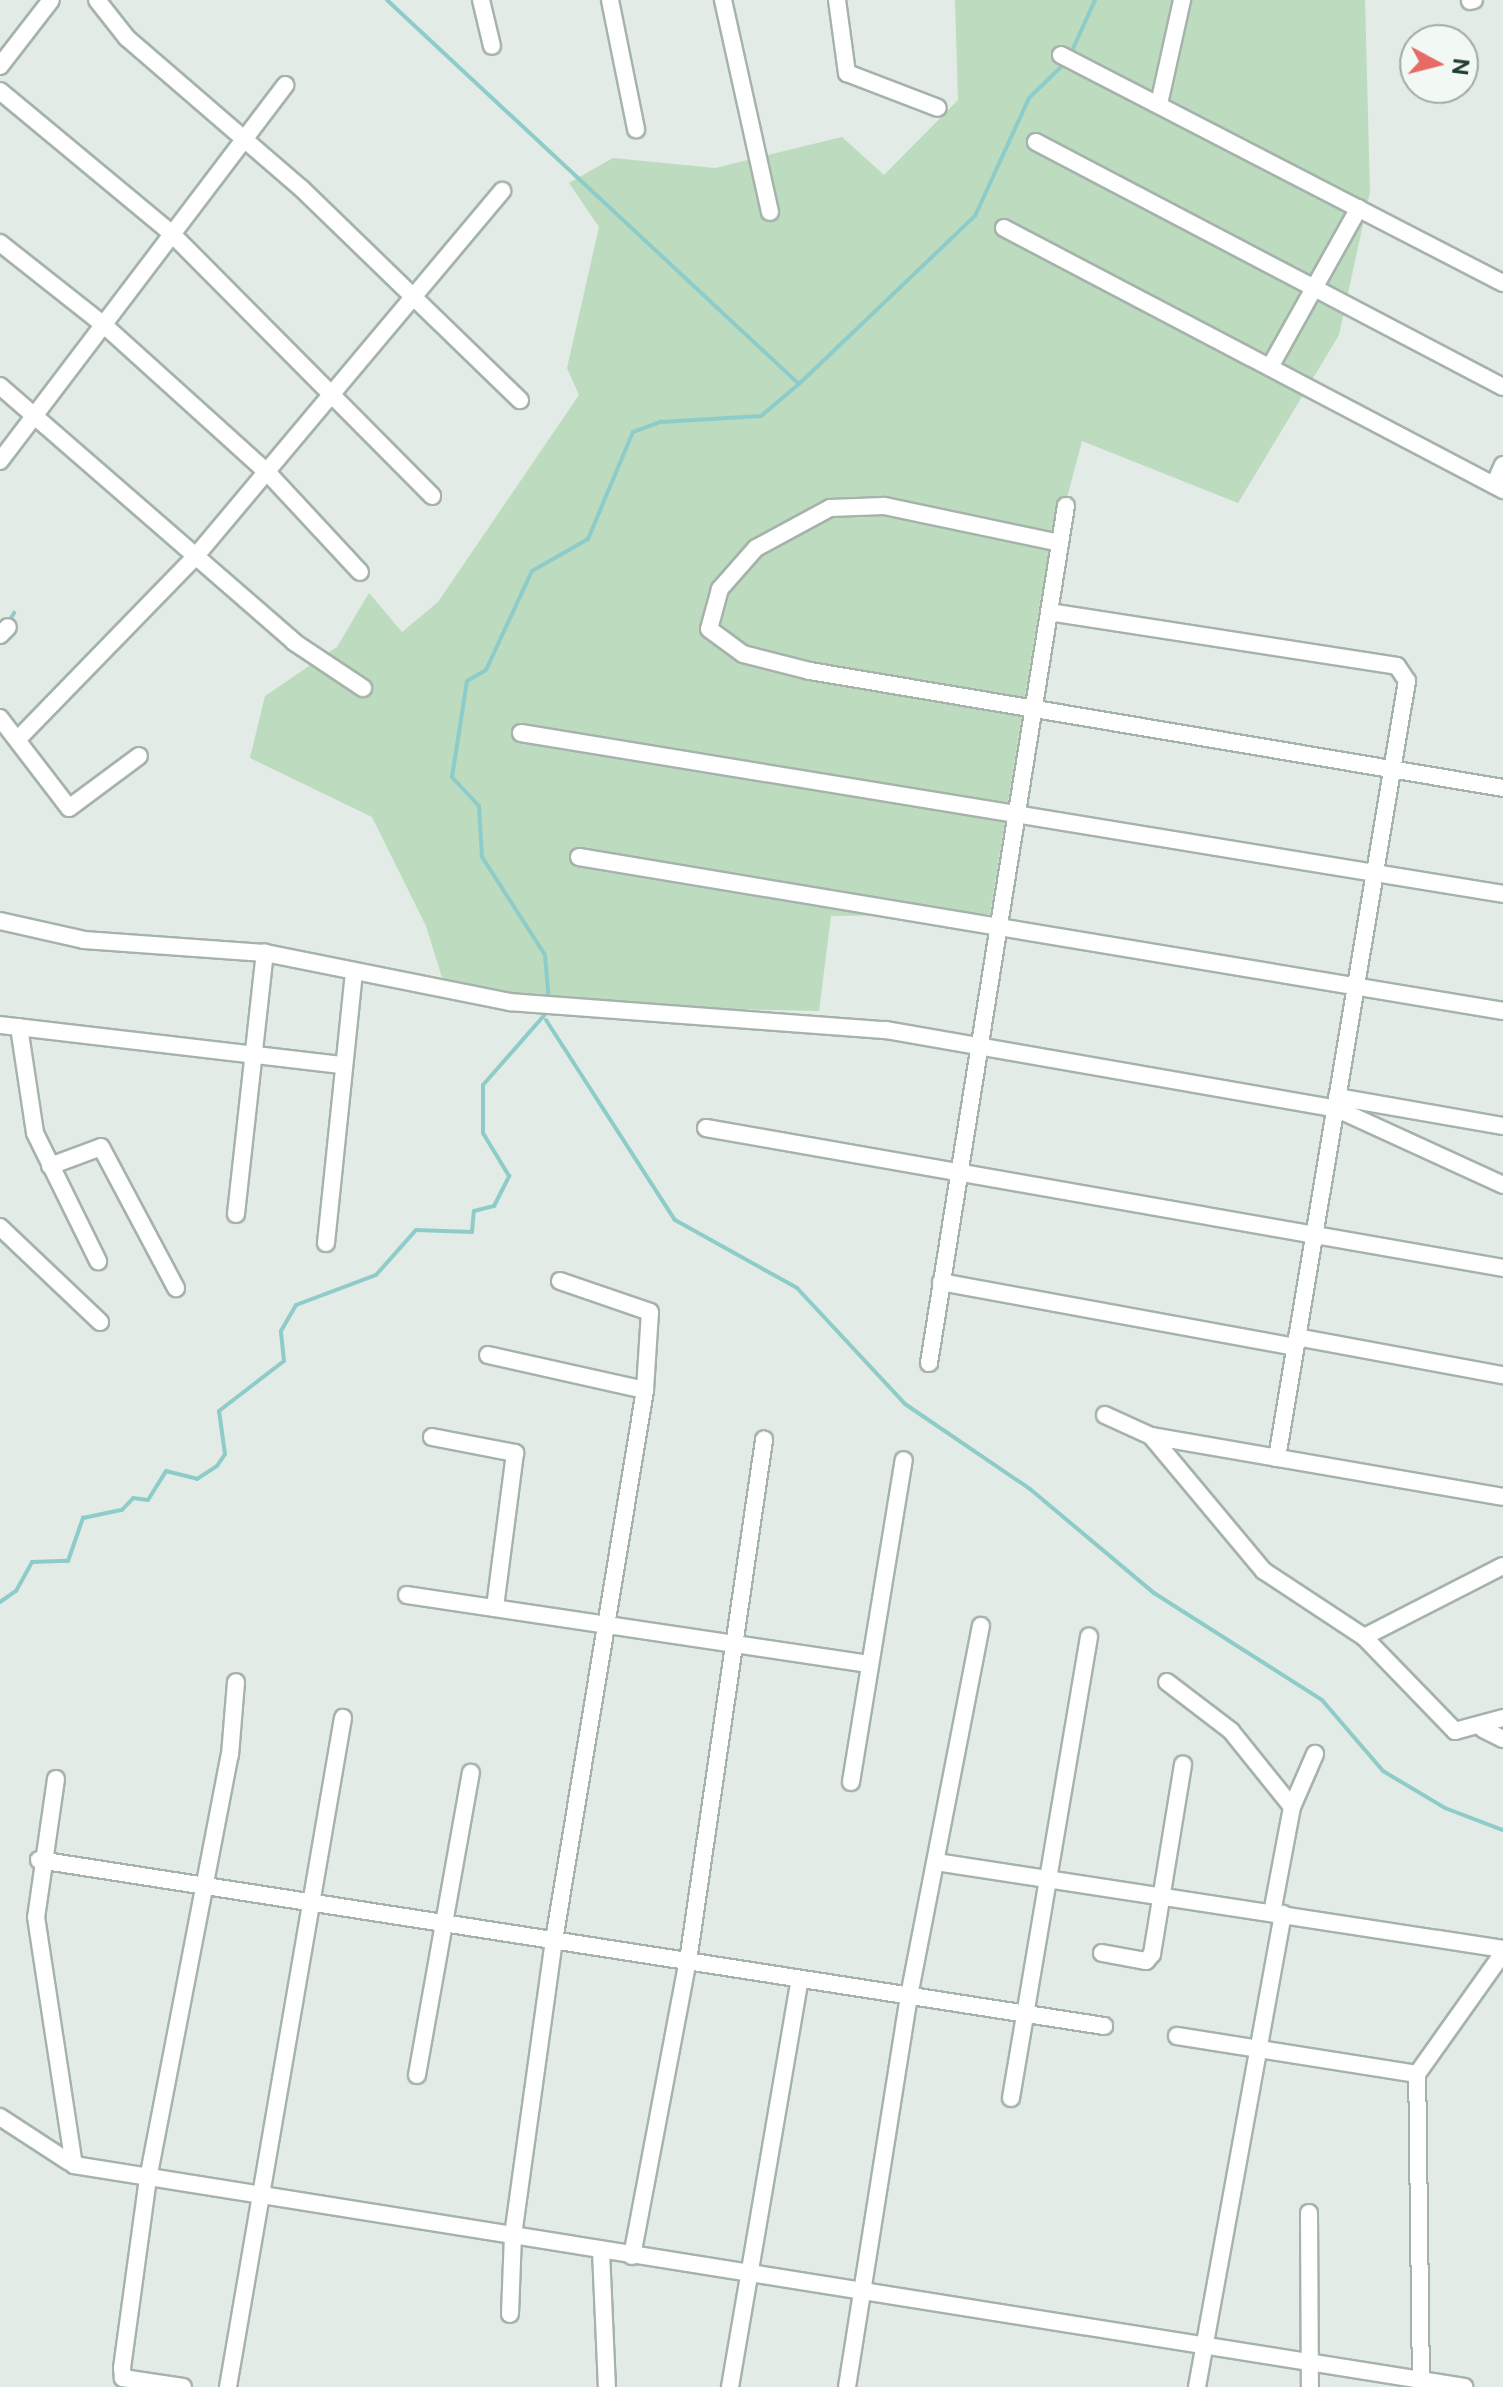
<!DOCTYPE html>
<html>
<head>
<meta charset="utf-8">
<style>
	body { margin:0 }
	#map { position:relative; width:1503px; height:2387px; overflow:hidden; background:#e2ebe5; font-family:"Public Sans",sans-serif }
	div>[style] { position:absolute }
	.green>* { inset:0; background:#bcdbbf }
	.stream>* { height:4px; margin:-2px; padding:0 2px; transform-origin:2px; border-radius:2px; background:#8eccca }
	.roads { filter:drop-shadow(2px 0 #a5b3ab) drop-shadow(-2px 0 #a5b3ab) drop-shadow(0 2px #a5b3ab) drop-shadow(0 -2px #a5b3ab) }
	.minor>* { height:16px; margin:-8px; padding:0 8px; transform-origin:8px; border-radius:8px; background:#fff }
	span { translate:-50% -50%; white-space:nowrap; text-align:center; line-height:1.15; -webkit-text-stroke:7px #f2f8f4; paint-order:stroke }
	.north { position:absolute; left:1399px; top:24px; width:80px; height:80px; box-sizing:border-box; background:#f2f8f4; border:2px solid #9faca6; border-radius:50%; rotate:97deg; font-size:22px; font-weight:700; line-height:32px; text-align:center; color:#233b30 }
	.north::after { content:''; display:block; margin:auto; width:28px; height:36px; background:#e76b64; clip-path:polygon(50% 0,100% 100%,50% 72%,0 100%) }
</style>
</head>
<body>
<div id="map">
	<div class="green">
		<i style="clip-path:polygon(955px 0,1365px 0,1370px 192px,1339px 335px,1238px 503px,1082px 441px,1041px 596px,990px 914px,831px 916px,819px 1011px,607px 1006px,445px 987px,426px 926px,372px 817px,250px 758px,265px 696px,337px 647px,369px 593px,402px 632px,438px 602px,579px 395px,567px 368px,599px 227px,569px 183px,613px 158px,715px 168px,842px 137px,884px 175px,958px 100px)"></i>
	</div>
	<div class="stream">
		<i style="left:387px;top:0;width:563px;rotate:42.99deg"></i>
		<i style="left:1071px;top:53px;width:58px;rotate:-65.6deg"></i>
		<i style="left:8px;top:623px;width:12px;rotate:-59deg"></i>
		<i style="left:549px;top:1002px;width:47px;rotate:-94.9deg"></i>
		<i style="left:545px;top:955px;width:117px;rotate:-122.7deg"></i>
		<i style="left:482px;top:857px;width:51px;rotate:-93.4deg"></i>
		<i style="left:479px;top:806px;width:40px;rotate:-133deg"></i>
		<i style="left:452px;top:777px;width:97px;rotate:-81.1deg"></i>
		<i style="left:467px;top:681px;width:22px;rotate:-30deg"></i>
		<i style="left:486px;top:670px;width:109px;rotate:-65.1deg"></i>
		<i style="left:532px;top:571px;width:64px;rotate:-29.7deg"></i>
		<i style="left:588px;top:539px;width:116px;rotate:-67.2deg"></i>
		<i style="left:633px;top:432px;width:30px;rotate:-20deg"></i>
		<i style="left:661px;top:422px;width:100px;rotate:-3.4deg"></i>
		<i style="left:761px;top:416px;width:50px;rotate:-40.1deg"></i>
		<i style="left:799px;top:384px;width:243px;rotate:-43.7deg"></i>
		<i style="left:975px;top:216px;width:130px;rotate:-65.4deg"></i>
		<i style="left:1029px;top:98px;width:49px;rotate:-44.2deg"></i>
		<i style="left:546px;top:1020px;width:238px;rotate:57.2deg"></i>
		<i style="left:675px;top:1220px;width:140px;rotate:29.1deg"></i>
		<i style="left:797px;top:1288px;width:158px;rotate:47deg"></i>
		<i style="left:905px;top:1404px;width:151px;rotate:34.2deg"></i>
		<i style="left:1030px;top:1489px;width:162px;rotate:40deg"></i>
		<i style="left:1154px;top:1593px;width:199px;rotate:32.5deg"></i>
		<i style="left:1322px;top:1700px;width:94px;rotate:49.3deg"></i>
		<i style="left:1383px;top:1771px;width:72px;rotate:30.8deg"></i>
		<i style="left:1445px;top:1808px;width:62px;rotate:20.8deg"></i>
		<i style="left:0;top:1602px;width:19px;rotate:-35deg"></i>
		<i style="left:16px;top:1591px;width:33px;rotate:-61deg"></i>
		<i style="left:32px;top:1562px;width:36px;rotate:-2deg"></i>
		<i style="left:68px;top:1561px;width:46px;rotate:-70.8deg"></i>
		<i style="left:83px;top:1518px;width:40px;rotate:-12deg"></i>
		<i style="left:122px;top:1510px;width:16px;rotate:-47deg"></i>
		<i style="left:133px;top:1498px;width:15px;rotate:8deg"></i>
		<i style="left:148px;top:1500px;width:34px;rotate:-58deg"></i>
		<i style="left:166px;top:1471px;width:32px;rotate:14deg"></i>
		<i style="left:197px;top:1479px;width:24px;rotate:-33deg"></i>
		<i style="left:217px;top:1466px;width:14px;rotate:-56deg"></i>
		<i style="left:225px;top:1454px;width:43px;rotate:-97.9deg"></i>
		<i style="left:219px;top:1411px;width:82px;rotate:-37.6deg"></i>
		<i style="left:284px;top:1361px;width:30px;rotate:-96deg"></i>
		<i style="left:281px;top:1331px;width:30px;rotate:-60deg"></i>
		<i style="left:296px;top:1305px;width:85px;rotate:-20.6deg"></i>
		<i style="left:376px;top:1275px;width:60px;rotate:-48.4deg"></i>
		<i style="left:416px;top:1230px;width:56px;rotate:2deg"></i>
		<i style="left:472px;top:1232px;width:21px;rotate:-85deg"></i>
		<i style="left:474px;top:1211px;width:21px;rotate:-14deg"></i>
		<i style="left:494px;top:1206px;width:34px;rotate:-63deg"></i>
		<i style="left:509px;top:1176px;width:50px;rotate:-121.2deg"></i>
		<i style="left:483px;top:1133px;width:48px;rotate:-90deg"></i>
		<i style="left:483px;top:1085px;width:98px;rotate:-48.7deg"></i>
	</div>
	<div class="roads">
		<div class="minor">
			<i style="left:97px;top:0;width:48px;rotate:51.7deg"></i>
			<i style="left:127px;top:38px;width:230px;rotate:40.8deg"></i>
			<i style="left:301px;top:188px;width:305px;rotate:44.1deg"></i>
			<i style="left:481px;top:0;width:47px;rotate:76.6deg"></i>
			<i style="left:610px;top:0;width:132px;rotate:78.6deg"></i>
			<i style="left:723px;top:0;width:217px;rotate:77.5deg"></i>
			<i style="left:837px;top:0;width:74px;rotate:82.2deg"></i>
			<i style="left:847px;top:73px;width:97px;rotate:21deg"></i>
			<i style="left:1470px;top:1px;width:4px;rotate:-14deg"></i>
			<i style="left:1061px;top:55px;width:497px;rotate:27.3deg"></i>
			<i style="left:0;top:66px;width:83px;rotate:-52.3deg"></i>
			<i style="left:0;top:91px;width:221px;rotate:39.7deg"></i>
			<i style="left:170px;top:232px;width:372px;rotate:45.2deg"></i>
			<i style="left:1159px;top:104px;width:107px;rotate:-77.5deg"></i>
			<i style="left:1036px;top:142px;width:527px;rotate:27.68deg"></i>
			<i style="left:1004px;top:228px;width:564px;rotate:27.7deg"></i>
			<i style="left:0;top:243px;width:132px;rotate:38.3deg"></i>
			<i style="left:104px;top:325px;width:221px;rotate:42.1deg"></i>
			<i style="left:268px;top:473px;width:135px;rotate:47.1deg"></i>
			<i style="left:1270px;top:367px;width:182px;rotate:-60.8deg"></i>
			<i style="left:0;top:386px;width:390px;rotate:41deg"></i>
			<i style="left:294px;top:642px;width:83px;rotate:33.7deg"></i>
			<i style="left:0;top:461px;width:472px;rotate:-52.8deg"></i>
			<i style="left:1494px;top:485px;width:22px;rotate:-66deg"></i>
			<i style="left:1060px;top:543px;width:180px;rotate:-168.1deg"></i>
			<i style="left:884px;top:506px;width:54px;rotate:177.9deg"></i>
			<i style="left:830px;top:508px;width:84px;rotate:151.6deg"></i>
			<i style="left:756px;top:548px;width:55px;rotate:131.3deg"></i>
			<i style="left:720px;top:589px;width:41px;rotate:105.4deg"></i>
			<i style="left:709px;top:629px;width:42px;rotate:36.3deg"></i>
			<i style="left:743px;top:654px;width:69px;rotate:14.2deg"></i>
			<i style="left:810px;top:671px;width:703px;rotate:9.58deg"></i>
			<i style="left:1049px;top:612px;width:352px;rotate:8.8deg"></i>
			<i style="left:1397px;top:666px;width:18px;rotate:56deg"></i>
			<i style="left:1407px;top:681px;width:788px;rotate:99.5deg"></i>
			<i style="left:0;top:635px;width:11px;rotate:-45deg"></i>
			<i style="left:0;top:718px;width:113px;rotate:52.5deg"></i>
			<i style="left:69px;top:808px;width:87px;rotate:-36.6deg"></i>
			<i style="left:521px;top:733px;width:995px;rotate:9.31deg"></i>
			<i style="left:18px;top:739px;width:254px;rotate:-45.8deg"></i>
			<i style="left:195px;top:557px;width:478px;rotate:-50deg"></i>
			<i style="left:579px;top:857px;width:937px;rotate:9.46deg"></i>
			<i style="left:0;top:921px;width:86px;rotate:12.7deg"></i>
			<i style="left:84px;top:940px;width:181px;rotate:4.1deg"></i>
			<i style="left:265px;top:953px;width:250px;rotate:11.3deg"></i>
			<i style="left:510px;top:1002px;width:377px;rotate:4.3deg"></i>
			<i style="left:886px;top:1030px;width:456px;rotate:9.9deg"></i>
			<i style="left:1335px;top:1108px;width:185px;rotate:24.6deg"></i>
			<i style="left:0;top:1025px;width:344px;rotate:6.7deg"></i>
			<i style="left:19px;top:1027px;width:107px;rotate:81.4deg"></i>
			<i style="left:35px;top:1133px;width:143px;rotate:63.8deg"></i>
			<i style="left:1337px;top:1097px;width:169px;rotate:9.9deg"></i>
			<i style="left:706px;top:1128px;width:809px;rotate:9.96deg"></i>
			<i style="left:50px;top:1166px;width:54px;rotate:-20.4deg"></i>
			<i style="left:101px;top:1147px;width:160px;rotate:62deg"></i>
			<i style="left:236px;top:1214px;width:263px;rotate:-83.7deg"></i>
			<i style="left:0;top:1227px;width:138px;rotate:43.5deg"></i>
			<i style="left:326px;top:1243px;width:272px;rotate:-84.1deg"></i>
			<i style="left:560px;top:1281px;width:95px;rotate:19deg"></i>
			<i style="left:650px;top:1312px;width:78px;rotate:93.7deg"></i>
			<i style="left:941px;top:1282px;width:360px;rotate:10.4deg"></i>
			<i style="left:1297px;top:1337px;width:209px;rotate:10.5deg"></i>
			<i style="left:488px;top:1355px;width:161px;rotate:12.6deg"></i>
			<i style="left:645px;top:1390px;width:557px;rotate:99.39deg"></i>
			<i style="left:554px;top:1940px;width:298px;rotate:97.9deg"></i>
			<i style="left:513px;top:2235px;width:79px;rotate:92.2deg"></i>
			<i style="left:929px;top:1363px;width:868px;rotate:-80.92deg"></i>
			<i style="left:1105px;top:1415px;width:51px;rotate:24.5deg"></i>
			<i style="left:1151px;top:1436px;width:357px;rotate:9.8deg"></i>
			<i style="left:1151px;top:1436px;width:176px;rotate:50.1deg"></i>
			<i style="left:1264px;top:1571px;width:120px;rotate:33.4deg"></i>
			<i style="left:1364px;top:1637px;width:131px;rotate:45.9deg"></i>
			<i style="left:1455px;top:1731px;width:50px;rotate:-15.2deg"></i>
			<i style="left:432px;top:1437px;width:85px;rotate:10.9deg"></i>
			<i style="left:515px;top:1453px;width:156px;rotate:97.4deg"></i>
			<i style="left:407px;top:1595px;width:464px;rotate:8.5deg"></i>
			<i style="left:1364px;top:1637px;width:156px;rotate:-27.1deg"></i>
			<i style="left:1167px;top:1682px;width:81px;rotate:37.4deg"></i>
			<i style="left:1231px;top:1731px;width:97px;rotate:51.2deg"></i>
			<i style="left:1483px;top:1729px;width:22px;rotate:27deg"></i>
			<i style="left:56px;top:1779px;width:139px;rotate:98.2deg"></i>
			<i style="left:36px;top:1917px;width:251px;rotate:81.3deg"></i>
			<i style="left:74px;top:2165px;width:1408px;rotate:9.07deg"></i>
			<i style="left:851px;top:1782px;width:326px;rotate:-80.7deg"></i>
			<i style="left:39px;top:1860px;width:1078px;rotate:8.86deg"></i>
			<i style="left:936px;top:1862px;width:574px;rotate:8.72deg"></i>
			<i style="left:1272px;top:1913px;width:108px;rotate:-79.3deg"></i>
			<i style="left:1292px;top:1807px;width:58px;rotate:-66.5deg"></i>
			<i style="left:1102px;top:1953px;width:45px;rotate:10.3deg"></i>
			<i style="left:1146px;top:1961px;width:9px;rotate:-49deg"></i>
			<i style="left:1152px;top:1954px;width:192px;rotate:-80.7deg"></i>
			<i style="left:1177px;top:2036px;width:243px;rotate:9deg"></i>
			<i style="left:417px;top:2075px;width:307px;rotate:-79.9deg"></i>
			<i style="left:1011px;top:2098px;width:468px;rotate:-80.4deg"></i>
			<i style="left:0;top:2117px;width:82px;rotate:33.1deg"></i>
			<i style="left:1309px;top:2213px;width:174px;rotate:89.7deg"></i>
			<i style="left:601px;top:2251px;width:136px;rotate:87.5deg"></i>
			<i style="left:632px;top:2256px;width:300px;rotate:-79.3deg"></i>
			<i style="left:688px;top:1961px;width:527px;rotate:-81.7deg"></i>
			<i style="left:183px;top:2387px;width:61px;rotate:-171.5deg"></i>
			<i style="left:123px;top:2378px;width:10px;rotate:-96deg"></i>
			<i style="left:122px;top:2368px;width:191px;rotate:-82.2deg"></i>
			<i style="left:148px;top:2179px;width:432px;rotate:-79.1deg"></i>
			<i style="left:230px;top:1755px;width:73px;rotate:-85.3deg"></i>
			<i style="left:228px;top:2387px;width:679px;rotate:-80.25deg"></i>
			<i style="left:730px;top:2387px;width:414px;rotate:-80.3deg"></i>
			<i style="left:847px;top:2387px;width:396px;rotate:-81deg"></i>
			<i style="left:909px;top:1996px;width:377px;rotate:-79deg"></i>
			<i style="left:1197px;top:2387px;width:481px;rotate:-79.7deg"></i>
			<i style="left:1421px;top:2387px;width:313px;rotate:-90.7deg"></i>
			<i style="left:1417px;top:2074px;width:148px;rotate:-54.6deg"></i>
		</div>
	</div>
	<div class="north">N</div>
</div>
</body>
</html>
